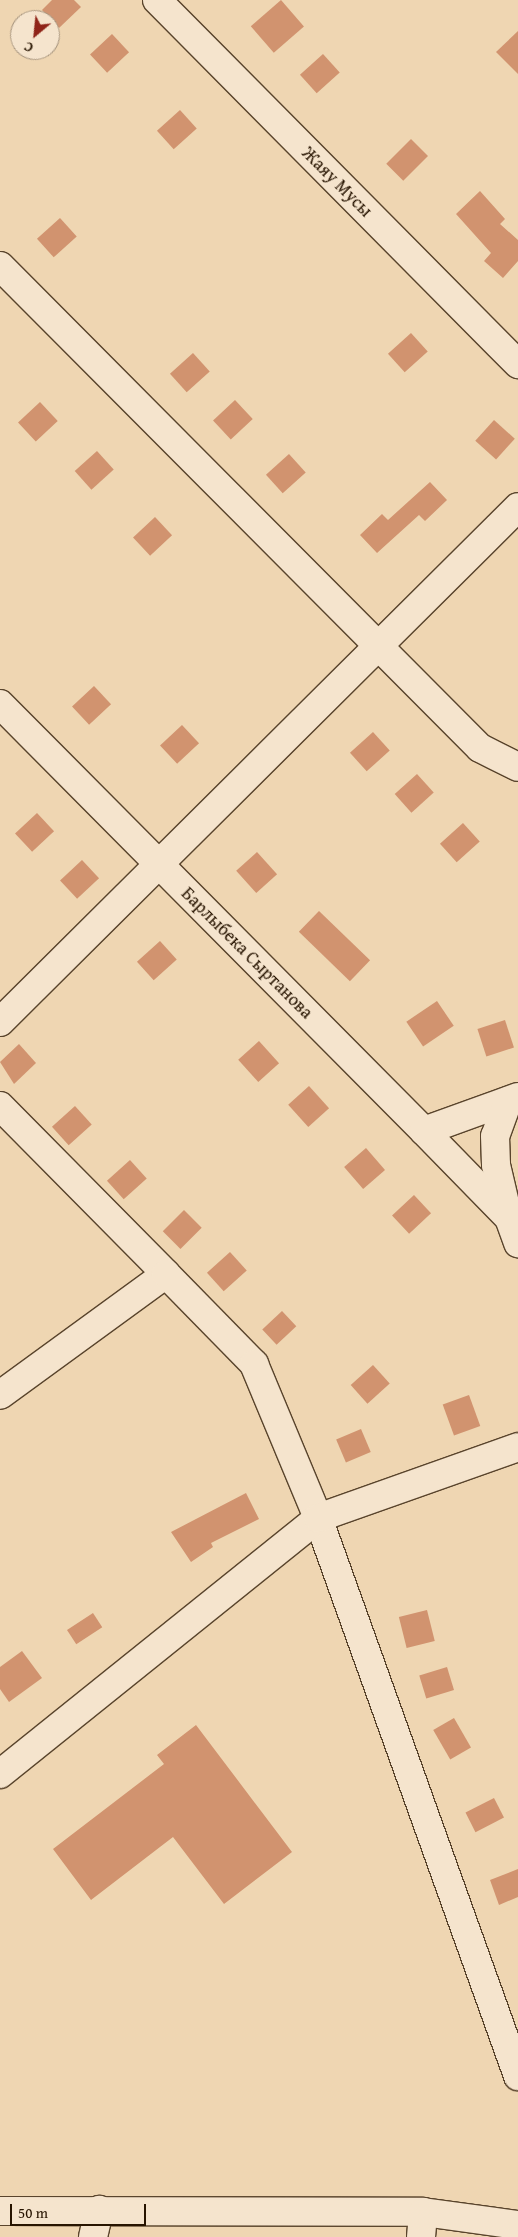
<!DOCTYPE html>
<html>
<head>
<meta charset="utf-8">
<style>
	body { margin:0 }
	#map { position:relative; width:518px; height:2237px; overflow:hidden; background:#efd6b2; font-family:"Gentium Book Plus",serif }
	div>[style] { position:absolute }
	.building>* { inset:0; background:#d1936f; transform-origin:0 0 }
	.roads { filter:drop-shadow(1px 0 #59442c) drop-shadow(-1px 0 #59442c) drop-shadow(0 1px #59442c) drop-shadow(0 -1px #59442c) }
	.minor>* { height:28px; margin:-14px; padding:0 14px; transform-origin:14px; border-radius:14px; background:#f5e4cd }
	span { translate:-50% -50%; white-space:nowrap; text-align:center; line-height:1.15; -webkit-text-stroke:5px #f5e4cd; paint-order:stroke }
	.street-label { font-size:18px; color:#271400 }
	.north { position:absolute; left:10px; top:10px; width:50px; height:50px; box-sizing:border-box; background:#f5e4cd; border:1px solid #a3917b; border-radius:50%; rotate:208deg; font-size:14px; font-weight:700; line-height:20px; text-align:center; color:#271400 }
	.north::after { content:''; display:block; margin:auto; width:18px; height:22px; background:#8f2418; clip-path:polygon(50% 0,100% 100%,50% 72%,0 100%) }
	.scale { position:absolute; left:10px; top:2204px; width:136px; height:22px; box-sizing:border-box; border:2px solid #271400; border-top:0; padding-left:6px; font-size:15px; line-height:18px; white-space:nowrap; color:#271400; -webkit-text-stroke:4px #f5e4cd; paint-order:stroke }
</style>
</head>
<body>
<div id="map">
	<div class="building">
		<i style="clip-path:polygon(52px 0,74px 0,81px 7px,59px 28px,42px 10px)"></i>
		<i style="left:281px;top:0;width:35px;height:40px;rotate:49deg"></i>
		<i style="clip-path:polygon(518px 31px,518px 74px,496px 52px)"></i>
		<i style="left:112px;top:34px;width:25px;height:30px;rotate:47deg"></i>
		<i style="left:323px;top:54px;width:25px;height:31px;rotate:48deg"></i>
		<i style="left:180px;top:110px;width:25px;height:31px;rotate:48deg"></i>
		<i style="left:411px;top:139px;width:24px;height:35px;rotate:45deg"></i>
		<i style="clip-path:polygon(480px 191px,505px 219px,500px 224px,518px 240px,518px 261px,503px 278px,484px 261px,491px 253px,456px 214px)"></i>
		<i style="left:60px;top:218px;width:25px;height:31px;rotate:48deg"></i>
		<i style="left:411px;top:333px;width:25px;height:31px;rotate:48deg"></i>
		<i style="left:193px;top:353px;width:25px;height:31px;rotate:48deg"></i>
		<i style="left:235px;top:400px;width:26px;height:30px;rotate:47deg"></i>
		<i style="left:40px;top:402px;width:26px;height:30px;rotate:47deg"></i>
		<i style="left:494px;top:420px;width:28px;height:28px;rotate:42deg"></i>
		<i style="left:97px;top:451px;width:25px;height:30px;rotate:48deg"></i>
		<i style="left:289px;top:454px;width:25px;height:31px;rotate:48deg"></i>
		<i style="clip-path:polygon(430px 482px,447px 500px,425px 521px,419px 515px,377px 553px,360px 535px,382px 514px,388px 520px)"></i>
		<i style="left:155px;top:517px;width:25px;height:30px;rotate:47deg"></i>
		<i style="left:94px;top:686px;width:25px;height:30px;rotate:47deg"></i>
		<i style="left:182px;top:725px;width:25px;height:30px;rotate:47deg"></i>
		<i style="left:373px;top:732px;width:25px;height:31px;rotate:48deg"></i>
		<i style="left:417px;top:774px;width:25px;height:30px;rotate:48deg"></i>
		<i style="left:37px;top:813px;width:25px;height:30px;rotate:47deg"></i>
		<i style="left:463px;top:823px;width:25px;height:31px;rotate:48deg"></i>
		<i style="left:257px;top:852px;width:30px;height:28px;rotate:48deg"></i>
		<i style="left:82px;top:860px;width:25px;height:30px;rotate:47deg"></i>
		<i style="left:319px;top:911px;width:71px;height:29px;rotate:44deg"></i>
		<i style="left:160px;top:941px;width:25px;height:31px;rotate:48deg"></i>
		<i style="left:437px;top:1001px;width:30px;height:37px;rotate:56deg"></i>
		<i style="left:505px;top:1020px;width:29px;height:29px;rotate:72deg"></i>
		<i style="left:259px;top:1041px;width:30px;height:28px;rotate:48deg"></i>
		<i style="clip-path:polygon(19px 1044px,36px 1063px,14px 1084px,0 1062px)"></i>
		<i style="left:309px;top:1086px;width:30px;height:28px;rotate:48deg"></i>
		<i style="left:75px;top:1106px;width:25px;height:31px;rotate:48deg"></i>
		<i style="left:366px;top:1148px;width:29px;height:29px;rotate:49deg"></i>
		<i style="left:130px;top:1160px;width:25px;height:31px;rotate:48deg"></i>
		<i style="left:414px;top:1195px;width:25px;height:30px;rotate:47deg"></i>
		<i style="left:184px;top:1210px;width:25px;height:30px;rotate:45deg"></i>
		<i style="left:230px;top:1252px;width:25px;height:31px;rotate:48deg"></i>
		<i style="left:282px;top:1311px;width:21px;height:27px;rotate:47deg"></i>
		<i style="left:373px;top:1365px;width:25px;height:30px;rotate:48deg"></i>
		<i style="left:469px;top:1395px;width:33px;height:28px;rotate:70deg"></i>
		<i style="left:361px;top:1429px;width:25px;height:27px;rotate:67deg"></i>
		<i style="clip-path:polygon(246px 1493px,259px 1519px,211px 1543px,213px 1547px,191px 1562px,171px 1532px)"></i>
		<i style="left:427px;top:1610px;width:32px;height:29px;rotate:76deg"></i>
		<i style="left:93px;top:1613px;width:17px;height:31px;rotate:57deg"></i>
		<i style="clip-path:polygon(22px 1651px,42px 1678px,9px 1702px,0 1689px,0 1667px)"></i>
		<i style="left:447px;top:1667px;width:24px;height:29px;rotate:73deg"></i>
		<i style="left:454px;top:1718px;width:34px;height:24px;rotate:60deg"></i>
		<i style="clip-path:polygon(196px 1725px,292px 1852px,224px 1904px,173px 1837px,91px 1900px,53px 1849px,164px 1764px,157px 1755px)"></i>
		<i style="left:494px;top:1798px;width:22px;height:32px;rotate:63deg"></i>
		<i style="clip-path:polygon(518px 1869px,518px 1897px,499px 1905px,490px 1880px)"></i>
	</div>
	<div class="roads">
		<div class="minor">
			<i style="left:157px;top:0;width:513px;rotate:45.24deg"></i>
			<i style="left:0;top:266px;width:680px;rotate:45.12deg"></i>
			<i style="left:480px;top:748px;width:42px;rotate:26.6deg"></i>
			<i style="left:0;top:704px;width:602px;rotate:45.2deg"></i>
			<i style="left:424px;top:1131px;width:100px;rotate:-19.9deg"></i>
			<i style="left:0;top:1022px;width:730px;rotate:-44.83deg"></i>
			<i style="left:508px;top:1101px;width:37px;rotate:110deg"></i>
			<i style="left:495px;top:1136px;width:29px;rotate:88deg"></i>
			<i style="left:496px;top:1165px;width:52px;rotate:76.8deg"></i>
			<i style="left:0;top:1106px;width:236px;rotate:45.3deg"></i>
			<i style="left:166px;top:1274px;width:205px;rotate:143.9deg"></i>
			<i style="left:424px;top:1131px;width:122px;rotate:45.7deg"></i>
			<i style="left:509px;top:1218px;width:27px;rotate:70deg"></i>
			<i style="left:166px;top:1274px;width:126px;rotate:45.6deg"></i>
			<i style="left:254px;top:1364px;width:167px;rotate:67.4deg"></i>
			<i style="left:318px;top:1518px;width:593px;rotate:70.28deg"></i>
			<i style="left:0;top:1774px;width:408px;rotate:-38.8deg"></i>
			<i style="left:318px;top:1518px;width:212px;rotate:-19.5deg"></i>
			<i style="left:0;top:2211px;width:423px;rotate:0.1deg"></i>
			<i style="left:423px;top:2212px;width:96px;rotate:7.8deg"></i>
			<i style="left:93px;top:2237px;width:28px;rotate:-77deg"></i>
			<i style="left:421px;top:2237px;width:25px;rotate:-85deg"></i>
		</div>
	</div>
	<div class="street-label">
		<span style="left:337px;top:182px;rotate:45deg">Жаяу Мусы</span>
		<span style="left:247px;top:953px;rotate:45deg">Барлыбека Сыртанова</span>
	</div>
	<div class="north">С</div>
	<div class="scale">50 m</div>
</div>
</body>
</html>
